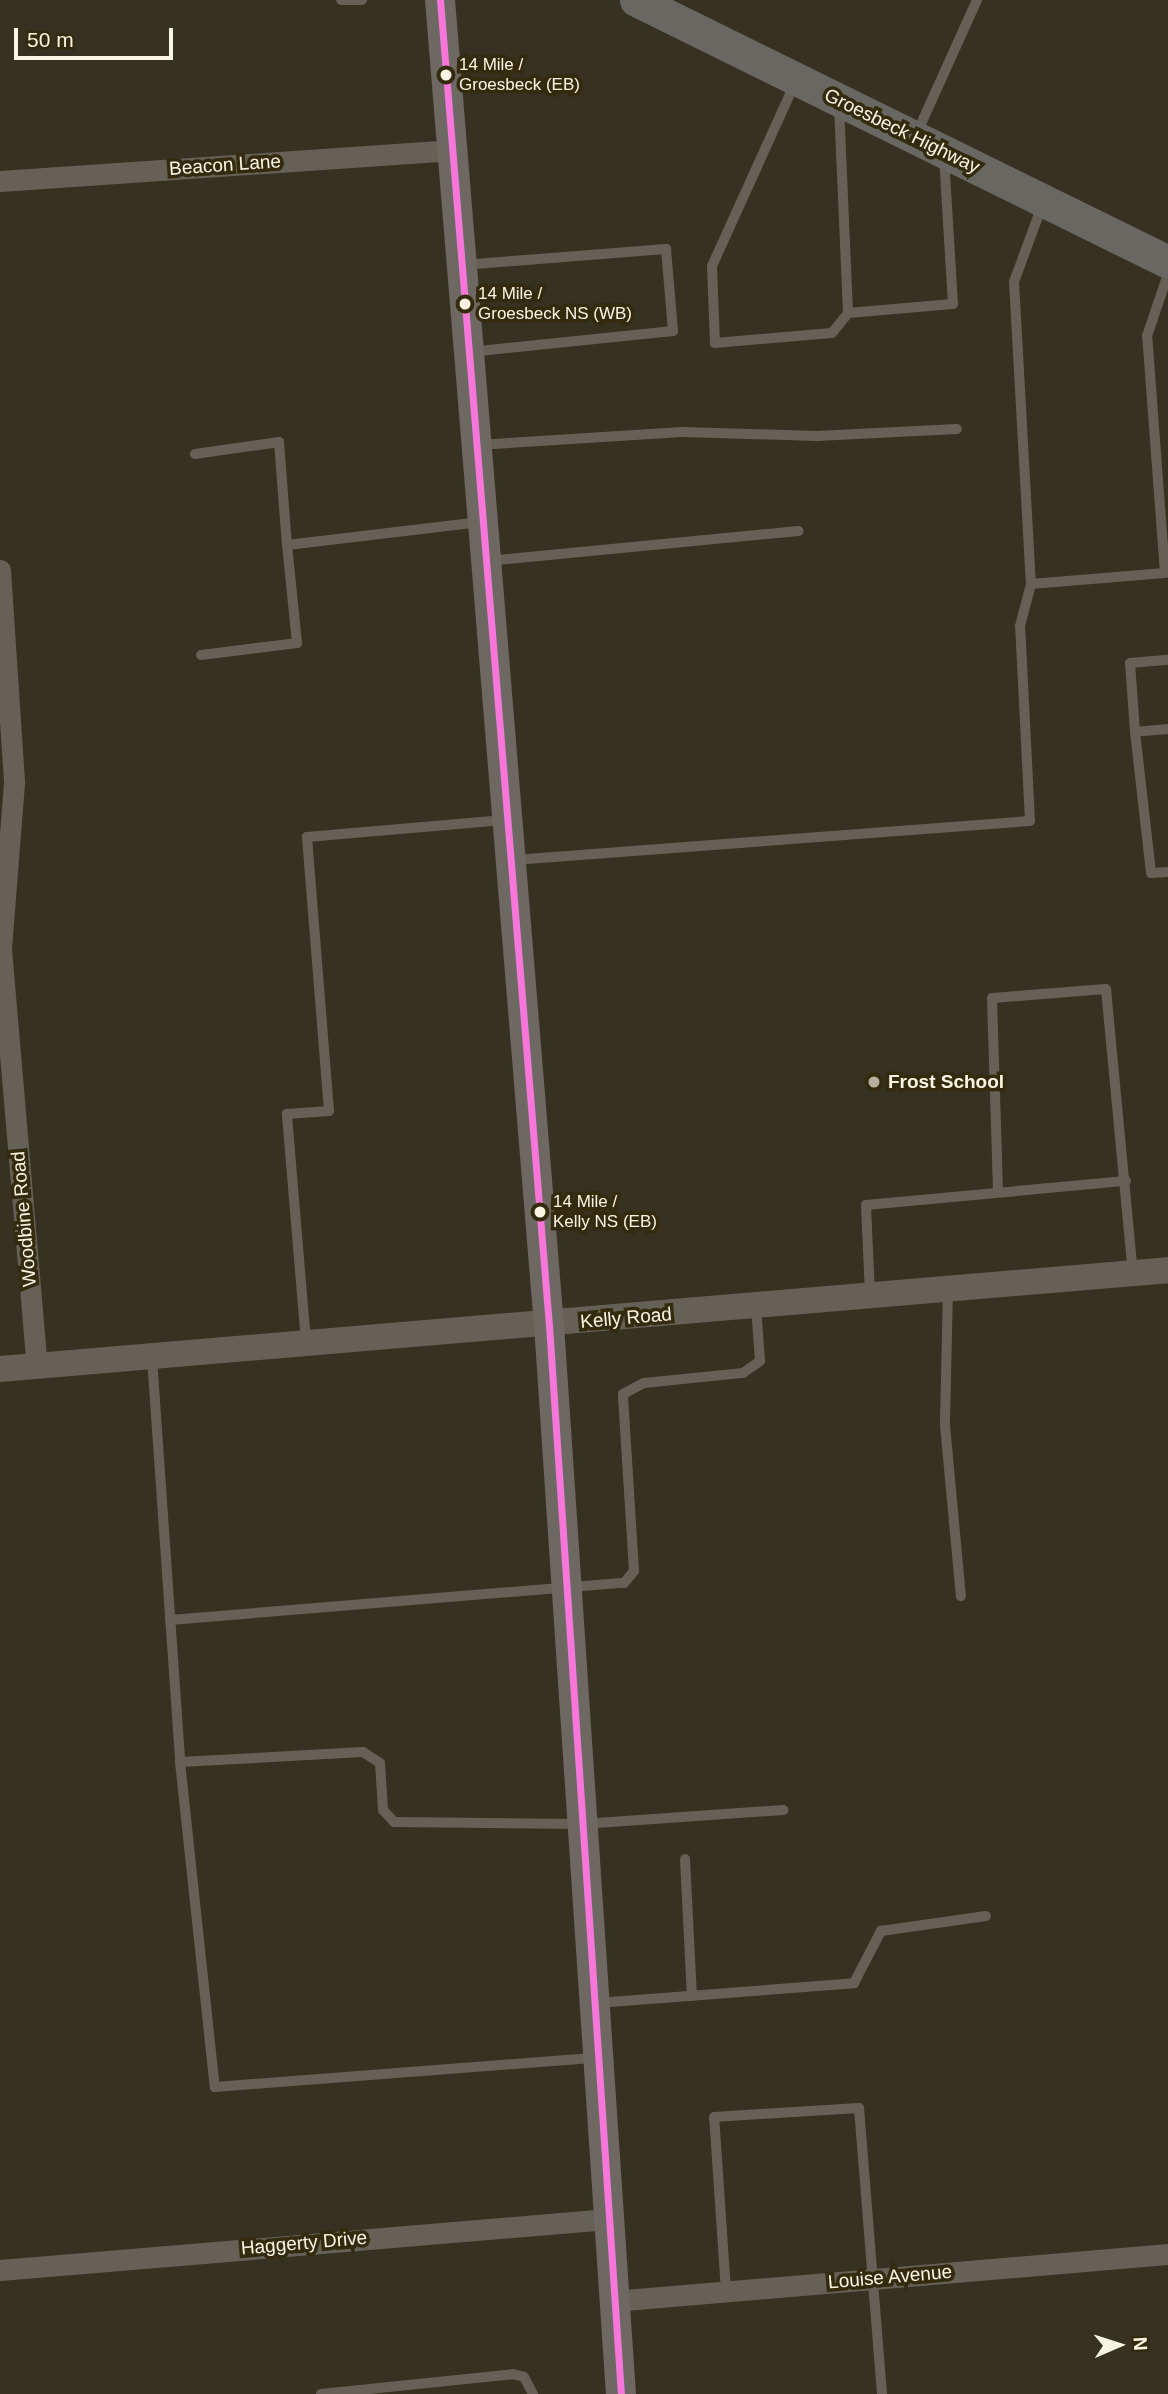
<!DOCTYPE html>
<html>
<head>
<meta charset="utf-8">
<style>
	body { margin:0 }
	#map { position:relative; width:1168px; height:2394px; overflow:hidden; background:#373121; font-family:Helvetica,sans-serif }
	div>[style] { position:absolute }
	.service>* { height:10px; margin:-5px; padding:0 5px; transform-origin:5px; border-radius:5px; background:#666157 }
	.minor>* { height:21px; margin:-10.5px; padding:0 10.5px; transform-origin:10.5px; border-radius:10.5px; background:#666157 }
	.tertiary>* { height:26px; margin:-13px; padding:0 13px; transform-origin:13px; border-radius:13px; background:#666157 }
	.secondary>* { height:30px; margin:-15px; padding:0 15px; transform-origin:15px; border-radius:15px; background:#6d6962 }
	.primary>* { height:33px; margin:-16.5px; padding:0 16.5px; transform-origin:16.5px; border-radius:16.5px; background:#696762 }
	.bus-1>* { height:7px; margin:-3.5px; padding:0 3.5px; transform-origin:3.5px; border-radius:3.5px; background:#f676d9 }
	.dots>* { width:19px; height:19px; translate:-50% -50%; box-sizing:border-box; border:4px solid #342b0f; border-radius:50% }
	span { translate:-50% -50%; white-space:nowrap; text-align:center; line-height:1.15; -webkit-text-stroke:7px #342b0f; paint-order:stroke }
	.bus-label { font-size:17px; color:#faf4e4 }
	.left { translate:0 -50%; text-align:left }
	.street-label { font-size:19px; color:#faf4e4 }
	.poi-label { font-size:19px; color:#faf4e4; font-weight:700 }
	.north { position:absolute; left:1084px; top:2310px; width:70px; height:70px; -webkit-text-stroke:5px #342b0f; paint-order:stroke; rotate:87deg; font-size:19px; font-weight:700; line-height:28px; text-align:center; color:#faf4e4 }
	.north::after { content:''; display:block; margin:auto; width:24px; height:32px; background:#faf4e4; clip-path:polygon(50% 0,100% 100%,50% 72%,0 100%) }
	.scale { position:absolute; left:14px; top:28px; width:159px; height:32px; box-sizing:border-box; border:4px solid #faf4e4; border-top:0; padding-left:9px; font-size:21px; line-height:24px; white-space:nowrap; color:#faf4e4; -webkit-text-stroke:5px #342b0f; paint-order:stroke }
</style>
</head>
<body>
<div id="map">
	<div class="service">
		<i style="left:341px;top:0;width:21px"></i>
		<i style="left:795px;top:83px;width:201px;rotate:114.4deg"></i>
		<i style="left:712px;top:266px;width:77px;rotate:87.8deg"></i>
		<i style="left:715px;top:343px;width:117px;rotate:-4.9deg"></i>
		<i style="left:832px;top:333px;width:26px;rotate:-51deg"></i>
		<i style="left:839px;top:106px;width:207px;rotate:87.5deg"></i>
		<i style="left:848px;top:313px;width:105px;rotate:-4.9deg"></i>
		<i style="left:953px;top:304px;width:146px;rotate:-93.5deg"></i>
		<i style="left:916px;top:135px;width:148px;rotate:-65.7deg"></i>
		<i style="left:1043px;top:203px;width:84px;rotate:110.2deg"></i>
		<i style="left:1014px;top:282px;width:302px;rotate:86.8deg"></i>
		<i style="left:1031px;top:584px;width:134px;rotate:-4.7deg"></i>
		<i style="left:1165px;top:573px;width:238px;rotate:-94.3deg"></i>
		<i style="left:1147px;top:336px;width:65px;rotate:-71.3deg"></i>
		<i style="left:462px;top:265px;width:205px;rotate:-4.5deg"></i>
		<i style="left:666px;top:249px;width:82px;rotate:85.1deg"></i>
		<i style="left:673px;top:331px;width:204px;rotate:174.1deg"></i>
		<i style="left:477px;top:445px;width:206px;rotate:-3.6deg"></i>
		<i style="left:683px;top:432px;width:134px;rotate:1.7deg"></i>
		<i style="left:817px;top:436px;width:140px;rotate:-2.9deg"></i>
		<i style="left:195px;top:454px;width:85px;rotate:-8.1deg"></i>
		<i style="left:279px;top:442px;width:103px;rotate:85.6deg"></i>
		<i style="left:287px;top:545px;width:195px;rotate:-6.8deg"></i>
		<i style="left:487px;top:561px;width:313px;rotate:-5.5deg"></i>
		<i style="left:201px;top:655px;width:97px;rotate:-7.1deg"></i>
		<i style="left:297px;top:643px;width:99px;rotate:-95.8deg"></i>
		<i style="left:1168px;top:729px;width:33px;rotate:175deg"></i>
		<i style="left:1135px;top:732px;width:142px;rotate:83.5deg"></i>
		<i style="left:1151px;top:873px;width:17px;rotate:-3deg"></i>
		<i style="left:1135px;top:732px;width:69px;rotate:-94.1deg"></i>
		<i style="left:1130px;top:663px;width:38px;rotate:-5deg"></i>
		<i style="left:514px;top:860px;width:517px;rotate:-4.32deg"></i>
		<i style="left:1030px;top:821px;width:195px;rotate:-92.9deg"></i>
		<i style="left:1020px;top:626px;width:43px;rotate:-75.3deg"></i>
		<i style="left:998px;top:1190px;width:192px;rotate:-91.8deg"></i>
		<i style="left:992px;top:998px;width:114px;rotate:-4.5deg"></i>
		<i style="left:1106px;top:989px;width:285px;rotate:84.6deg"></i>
		<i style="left:948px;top:1289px;width:136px;rotate:91.3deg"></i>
		<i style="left:945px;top:1425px;width:172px;rotate:84.7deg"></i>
		<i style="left:870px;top:1294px;width:89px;rotate:-92.6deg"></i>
		<i style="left:866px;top:1205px;width:261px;rotate:-5.3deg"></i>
		<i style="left:306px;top:1342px;width:229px;rotate:-94.8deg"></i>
		<i style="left:287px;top:1114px;width:42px;rotate:-4.1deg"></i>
		<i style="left:329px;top:1111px;width:275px;rotate:-94.6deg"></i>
		<i style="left:307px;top:837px;width:198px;rotate:-4.9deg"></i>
		<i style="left:152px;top:1358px;width:405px;rotate:86deg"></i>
		<i style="left:180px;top:1762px;width:327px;rotate:83.9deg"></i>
		<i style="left:215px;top:2087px;width:381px;rotate:-4.4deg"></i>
		<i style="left:170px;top:1620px;width:456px;rotate:-4.7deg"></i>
		<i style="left:624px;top:1583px;width:16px;rotate:-50deg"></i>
		<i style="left:634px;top:1571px;width:177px;rotate:-93.6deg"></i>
		<i style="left:623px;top:1394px;width:24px;rotate:-28deg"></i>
		<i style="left:644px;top:1383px;width:100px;rotate:-5.8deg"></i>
		<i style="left:743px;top:1373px;width:21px;rotate:-35deg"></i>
		<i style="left:760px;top:1361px;width:55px;rotate:-94.2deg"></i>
		<i style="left:180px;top:1762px;width:183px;rotate:-3.1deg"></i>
		<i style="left:363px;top:1752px;width:20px;rotate:33deg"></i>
		<i style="left:380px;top:1763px;width:47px;rotate:86.3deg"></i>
		<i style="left:383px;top:1810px;width:16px;rotate:47deg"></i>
		<i style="left:394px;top:1822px;width:188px;rotate:0.6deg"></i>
		<i style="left:582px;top:1824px;width:202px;rotate:-4deg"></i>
		<i style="left:685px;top:1859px;width:137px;rotate:87.1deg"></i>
		<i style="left:597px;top:2003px;width:258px;rotate:-4.4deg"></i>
		<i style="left:854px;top:1983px;width:59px;rotate:-62.6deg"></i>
		<i style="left:881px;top:1931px;width:106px;rotate:-8.1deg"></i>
		<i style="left:726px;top:2291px;width:174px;rotate:-93.9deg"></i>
		<i style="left:714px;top:2117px;width:145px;rotate:-3.6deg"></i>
		<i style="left:859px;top:2108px;width:287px;rotate:85.4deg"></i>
		<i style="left:321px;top:2394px;width:193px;rotate:-5.9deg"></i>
		<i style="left:513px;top:2374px;width:11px;rotate:15deg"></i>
		<i style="left:524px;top:2377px;width:19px;rotate:62deg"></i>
	</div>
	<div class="minor">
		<i style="left:0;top:181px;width:451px;rotate:-3.9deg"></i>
		<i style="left:0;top:570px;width:213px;rotate:86.2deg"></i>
		<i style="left:14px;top:783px;width:167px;rotate:94.5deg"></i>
		<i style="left:1px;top:949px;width:419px;rotate:85.1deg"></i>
		<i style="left:0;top:2270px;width:610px;rotate:-4.79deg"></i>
		<i style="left:613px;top:2301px;width:557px;rotate:-4.84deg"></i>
	</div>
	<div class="tertiary">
		<i style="left:0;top:1369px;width:1172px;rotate:-4.84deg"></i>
	</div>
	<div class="secondary">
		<i style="left:440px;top:0;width:1329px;rotate:85.3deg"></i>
		<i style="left:549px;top:1325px;width:1071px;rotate:86.15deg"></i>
	</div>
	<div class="primary">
		<i style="left:636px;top:0;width:593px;rotate:26.22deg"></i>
	</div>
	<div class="bus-1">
		<i style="left:440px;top:0;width:1329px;rotate:85.3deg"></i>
		<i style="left:549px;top:1325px;width:1071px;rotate:86.15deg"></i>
	</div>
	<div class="dots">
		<i style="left:446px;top:75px;background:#faf4e4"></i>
		<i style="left:465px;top:304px;background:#faf4e4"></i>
		<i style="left:874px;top:1082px;background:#b6b0a0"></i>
		<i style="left:540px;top:1212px;background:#faf4e4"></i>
	</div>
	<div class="bus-label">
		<span class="left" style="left:459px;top:75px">14 Mile /<br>Groesbeck (EB)</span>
		<span class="left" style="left:478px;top:304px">14 Mile /<br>Groesbeck NS (WB)</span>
		<span class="left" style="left:553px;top:1212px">14 Mile /<br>Kelly NS (EB)</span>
	</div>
	<div class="street-label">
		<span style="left:902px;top:131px;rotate:26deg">Groesbeck Highway</span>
		<span style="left:225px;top:165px;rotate:-4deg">Beacon Lane</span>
		<span style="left:24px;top:1219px;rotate:-95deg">Woodbine Road</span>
		<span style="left:626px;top:1318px;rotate:-5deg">Kelly Road</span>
		<span style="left:304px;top:2243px;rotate:-5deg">Haggerty Drive</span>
		<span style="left:890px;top:2277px;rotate:-5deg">Louise Avenue</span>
	</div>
	<div class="poi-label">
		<span class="left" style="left:888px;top:1082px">Frost School</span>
	</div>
	<div class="north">N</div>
	<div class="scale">50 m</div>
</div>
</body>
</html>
